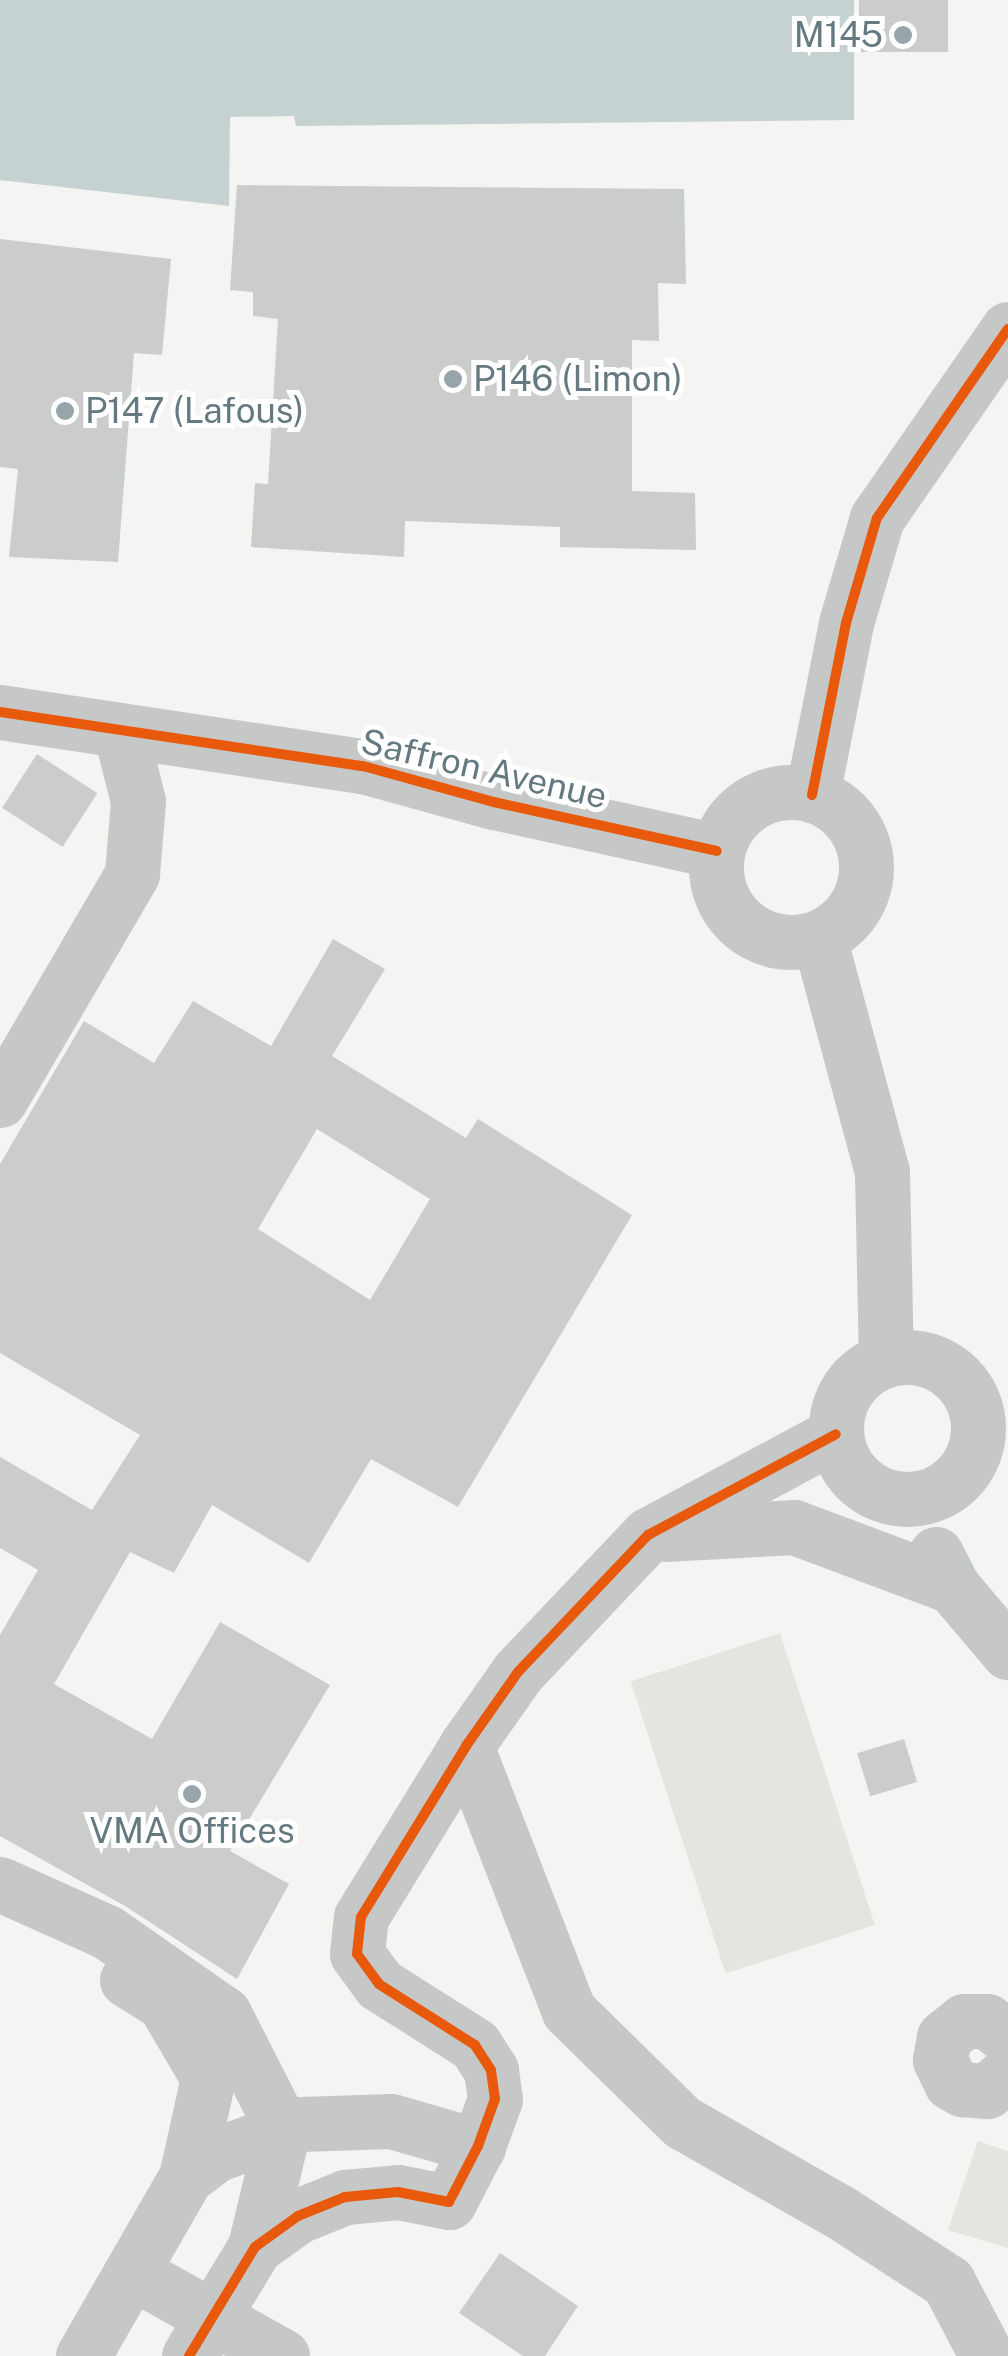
<!DOCTYPE html>
<html>
<head>
<meta charset="utf-8">
<style>
	body { margin:0 }
	#map { position:relative; width:1008px; height:2356px; overflow:hidden; background:#f4f4f2; font-family:"Public Sans",sans-serif }
	div>[style] { position:absolute }
	.green>* { inset:0; background:#e3e6e0; transform-origin:0 0 }
	.water>* { inset:0; background:#c6d1d2 }
	.building>* { inset:0; background:#cbcccc; transform-origin:0 0 }
	.minor>* { height:55px; margin:-27.5px; padding:0 27.5px; transform-origin:27.5px; border-radius:27.5px; background:#c6c8c8 }
	.minor>.ring { margin:-27.5px; padding:0; box-sizing:content-box; background:none; border:55px solid #c6c8c8; border-radius:50% }
	.cycleway>* { height:10px; margin:-5px; padding:0 5px; transform-origin:5px; border-radius:5px; background:#e8590c }
	.dots>* { width:28px; height:28px; translate:-50% -50%; box-sizing:border-box; border:5px solid #fff; border-radius:50% }
	span { translate:-50% -50%; white-space:nowrap; text-align:center; line-height:1.15; -webkit-text-stroke:10px #fff; paint-order:stroke }
	.poi-label { font-size:35px; color:#657981 }
	.right { translate:-100% -50%; text-align:right }
	.left { translate:0 -50%; text-align:left }
	.street-label { font-size:35px; color:#657981 }
</style>
</head>
<body>
<div id="map">
	<div class="green">
		<i style="left:780px;top:1633px;width:307px;height:157px;rotate:72deg"></i>
		<i style="clip-path:polygon(978px 2141px,1008px 2151px,1008px 2248px,948px 2230px)"></i>
	</div>
	<div class="water">
		<i style="clip-path:polygon(0 0,854px 0,854px 120px,296px 126px,294px 116px,230px 117px,229px 206px,0 180px)"></i>
	</div>
	<div class="building">
		<i style="left:859px;top:0;width:89px;height:52px"></i>
		<i style="clip-path:polygon(237px 185px,684px 189px,686px 284px,658px 283px,659px 341px,632px 340px,632px 491px,695px 493px,696px 550px,560px 547px,560px 527px,405px 521px,404px 557px,251px 547px,255px 483px,268px 484px,278px 319px,253px 316px,253px 292px,230px 290px)"></i>
		<i style="clip-path:polygon(0 239px,171px 259px,162px 355px,134px 353px,118px 562px,9px 557px,18px 469px,0 467px)"></i>
		<i style="left:37px;top:754px;width:72px;height:64px;rotate:33deg"></i>
		<i style="clip-path:polygon(evenodd,333px 939px,385px 969px,332px 1056px,466px 1138px,478px 1119px,632px 1215px,458px 1507px,371px 1459px,309px 1563px,212px 1505px,174px 1573px,130px 1552px,54px 1684px,152px 1739px,220px 1622px,330px 1685px,230px 1851px,289px 1884px,237px 1979px,125px 1906px,0 1836px,0 1635px,38px 1570px,0 1548px,0 1457px,92px 1510px,140px 1435px,0 1353px,0 1164px,84px 1021px,154px 1063px,193px 1001px,271px 1046px,333px 939px,317px 1129px,430px 1199px,370px 1300px,258px 1229px,317px 1129px)"></i>
		<i style="left:904px;top:1739px;width:45px;height:49px;rotate:73deg"></i>
		<i style="clip-path:polygon(500px 2253px,578px 2306px,545px 2356px,523px 2356px,459px 2313px)"></i>
	</div>
	<div class="minor">
		<i style="left:0;top:712px;width:367px;rotate:8.5deg"></i>
		<i style="left:363px;top:766px;width:136px;rotate:15.4deg"></i>
		<i style="left:494px;top:802px;width:228px;rotate:12.4deg"></i>
		<i class="ring" style="left:716px;top:792px;width:95px;height:95px"></i>
		<i style="left:812px;top:795px;width:175px;rotate:-78.8deg"></i>
		<i style="left:846px;top:623px;width:109px;rotate:-73.6deg"></i>
		<i style="left:877px;top:518px;width:230px;rotate:-55.3deg"></i>
		<i style="left:819px;top:937px;width:243px;rotate:75deg"></i>
		<i style="left:882px;top:1172px;width:187px;rotate:88.8deg"></i>
		<i style="left:0;top:1100px;width:262px;rotate:-59.7deg"></i>
		<i style="left:132px;top:874px;width:73px;rotate:-85.3deg"></i>
		<i style="left:138px;top:801px;width:73px;rotate:-104.2deg"></i>
		<i class="ring" style="left:836px;top:1357px;width:87px;height:87px"></i>
		<i style="left:665px;top:1534px;width:129px;rotate:-3.1deg"></i>
		<i style="left:794px;top:1527px;width:169px;rotate:20.5deg"></i>
		<i style="left:936px;top:1554px;width:36px;rotate:63deg"></i>
		<i style="left:952px;top:1586px;width:87px;rotate:49.7deg"></i>
		<i style="left:466px;top:1746px;width:284px;rotate:68.8deg"></i>
		<i style="left:569px;top:2011px;width:158px;rotate:44.5deg"></i>
		<i style="left:682px;top:2122px;width:182px;rotate:29.7deg"></i>
		<i style="left:840px;top:2212px;width:129px;rotate:32.9deg"></i>
		<i style="left:948px;top:2282px;width:84px;rotate:62.2deg"></i>
		<i style="left:0;top:1884px;width:117px;rotate:24.2deg"></i>
		<i style="left:107px;top:1932px;width:143px;rotate:35deg"></i>
		<i style="left:224px;top:2014px;width:130px;rotate:63deg"></i>
		<i style="left:283px;top:2130px;width:120px;rotate:103.5deg"></i>
		<i style="left:127px;top:1980px;width:44px;rotate:31.9deg"></i>
		<i style="left:164px;top:2003px;width:87px;rotate:59.6deg"></i>
		<i style="left:208px;top:2078px;width:101px;rotate:102.5deg"></i>
		<i style="left:1008px;top:2038px;width:27px;rotate:-141deg"></i>
		<i style="left:987px;top:2021px;width:23px;rotate:180deg"></i>
		<i style="left:964px;top:2021px;width:26px;rotate:141deg"></i>
		<i style="left:944px;top:2037px;width:23px;rotate:100deg"></i>
		<i style="left:940px;top:2060px;width:25px;rotate:64deg"></i>
		<i style="left:951px;top:2083px;width:13px;rotate:29deg"></i>
		<i style="left:962px;top:2089px;width:25px;rotate:5deg"></i>
		<i style="left:987px;top:2091px;width:28px;rotate:-41deg"></i>
		<i style="left:132px;top:2272px;width:172px;rotate:29.2deg"></i>
		<i style="left:83px;top:2356px;width:207px;rotate:-60.1deg"></i>
		<i style="left:186px;top:2177px;width:36px;rotate:-37deg"></i>
		<i style="left:215px;top:2155px;width:90px;rotate:-20deg"></i>
		<i style="left:300px;top:2124px;width:91px;rotate:-1.9deg"></i>
		<i style="left:391px;top:2121px;width:91px;rotate:16deg"></i>
		<i style="left:189px;top:2356px;width:127px;rotate:-58.8deg"></i>
		<i style="left:255px;top:2247px;width:53px;rotate:-35.8deg"></i>
		<i style="left:298px;top:2216px;width:51px;rotate:-22deg"></i>
		<i style="left:345px;top:2197px;width:53px;rotate:-5.4deg"></i>
		<i style="left:398px;top:2192px;width:52px;rotate:11.1deg"></i>
		<i style="left:449px;top:2202px;width:63px;rotate:-62.6deg"></i>
		<i style="left:478px;top:2146px;width:50px;rotate:-70.1deg"></i>
		<i style="left:495px;top:2099px;width:29px;rotate:-98deg"></i>
		<i style="left:491px;top:2070px;width:30px;rotate:-123deg"></i>
		<i style="left:475px;top:2045px;width:114px;rotate:-147.6deg"></i>
		<i style="left:379px;top:1984px;width:37px;rotate:-126deg"></i>
		<i style="left:357px;top:1954px;width:37px;rotate:-84deg"></i>
		<i style="left:361px;top:1917px;width:201px;rotate:-58.4deg"></i>
		<i style="left:466px;top:1746px;width:90px;rotate:-54.9deg"></i>
		<i style="left:518px;top:1672px;width:189px;rotate:-46.5deg"></i>
		<i style="left:648px;top:1535px;width:213px;rotate:-28.2deg"></i>
	</div>
	<div class="cycleway">
		<i style="left:0;top:712px;width:367px;rotate:8.5deg"></i>
		<i style="left:363px;top:766px;width:136px;rotate:15.4deg"></i>
		<i style="left:494px;top:802px;width:228px;rotate:12.4deg"></i>
		<i style="left:812px;top:795px;width:175px;rotate:-78.8deg"></i>
		<i style="left:846px;top:623px;width:109px;rotate:-73.6deg"></i>
		<i style="left:877px;top:518px;width:230px;rotate:-55.3deg"></i>
		<i style="left:189px;top:2356px;width:127px;rotate:-58.8deg"></i>
		<i style="left:255px;top:2247px;width:53px;rotate:-35.8deg"></i>
		<i style="left:298px;top:2216px;width:51px;rotate:-22deg"></i>
		<i style="left:345px;top:2197px;width:53px;rotate:-5.4deg"></i>
		<i style="left:398px;top:2192px;width:52px;rotate:11.1deg"></i>
		<i style="left:449px;top:2202px;width:63px;rotate:-62.6deg"></i>
		<i style="left:478px;top:2146px;width:50px;rotate:-70.1deg"></i>
		<i style="left:495px;top:2099px;width:29px;rotate:-98deg"></i>
		<i style="left:491px;top:2070px;width:30px;rotate:-123deg"></i>
		<i style="left:475px;top:2045px;width:114px;rotate:-147.6deg"></i>
		<i style="left:379px;top:1984px;width:37px;rotate:-126deg"></i>
		<i style="left:357px;top:1954px;width:37px;rotate:-84deg"></i>
		<i style="left:361px;top:1917px;width:201px;rotate:-58.4deg"></i>
		<i style="left:466px;top:1746px;width:90px;rotate:-54.9deg"></i>
		<i style="left:518px;top:1672px;width:189px;rotate:-46.5deg"></i>
		<i style="left:648px;top:1535px;width:213px;rotate:-28.2deg"></i>
	</div>
	<div class="dots">
		<i style="left:903px;top:35px;background:#97a4a9"></i>
		<i style="left:453px;top:379px;background:#97a4a9"></i>
		<i style="left:65px;top:411px;background:#97a4a9"></i>
		<i style="left:192px;top:1794px;background:#97a4a9"></i>
	</div>
	<div class="poi-label">
		<span class="right" style="left:883px;top:35px">M145</span>
		<span class="left" style="left:473px;top:379px">P146 (Limon)</span>
		<span class="left" style="left:85px;top:411px">P147 (Lafous)</span>
		<span style="left:192px;top:1831px">VMA Offices</span>
	</div>
	<div class="street-label">
		<span style="left:484px;top:769px;rotate:13deg">Saffron Avenue</span>
	</div>
</div>
</body>
</html>
